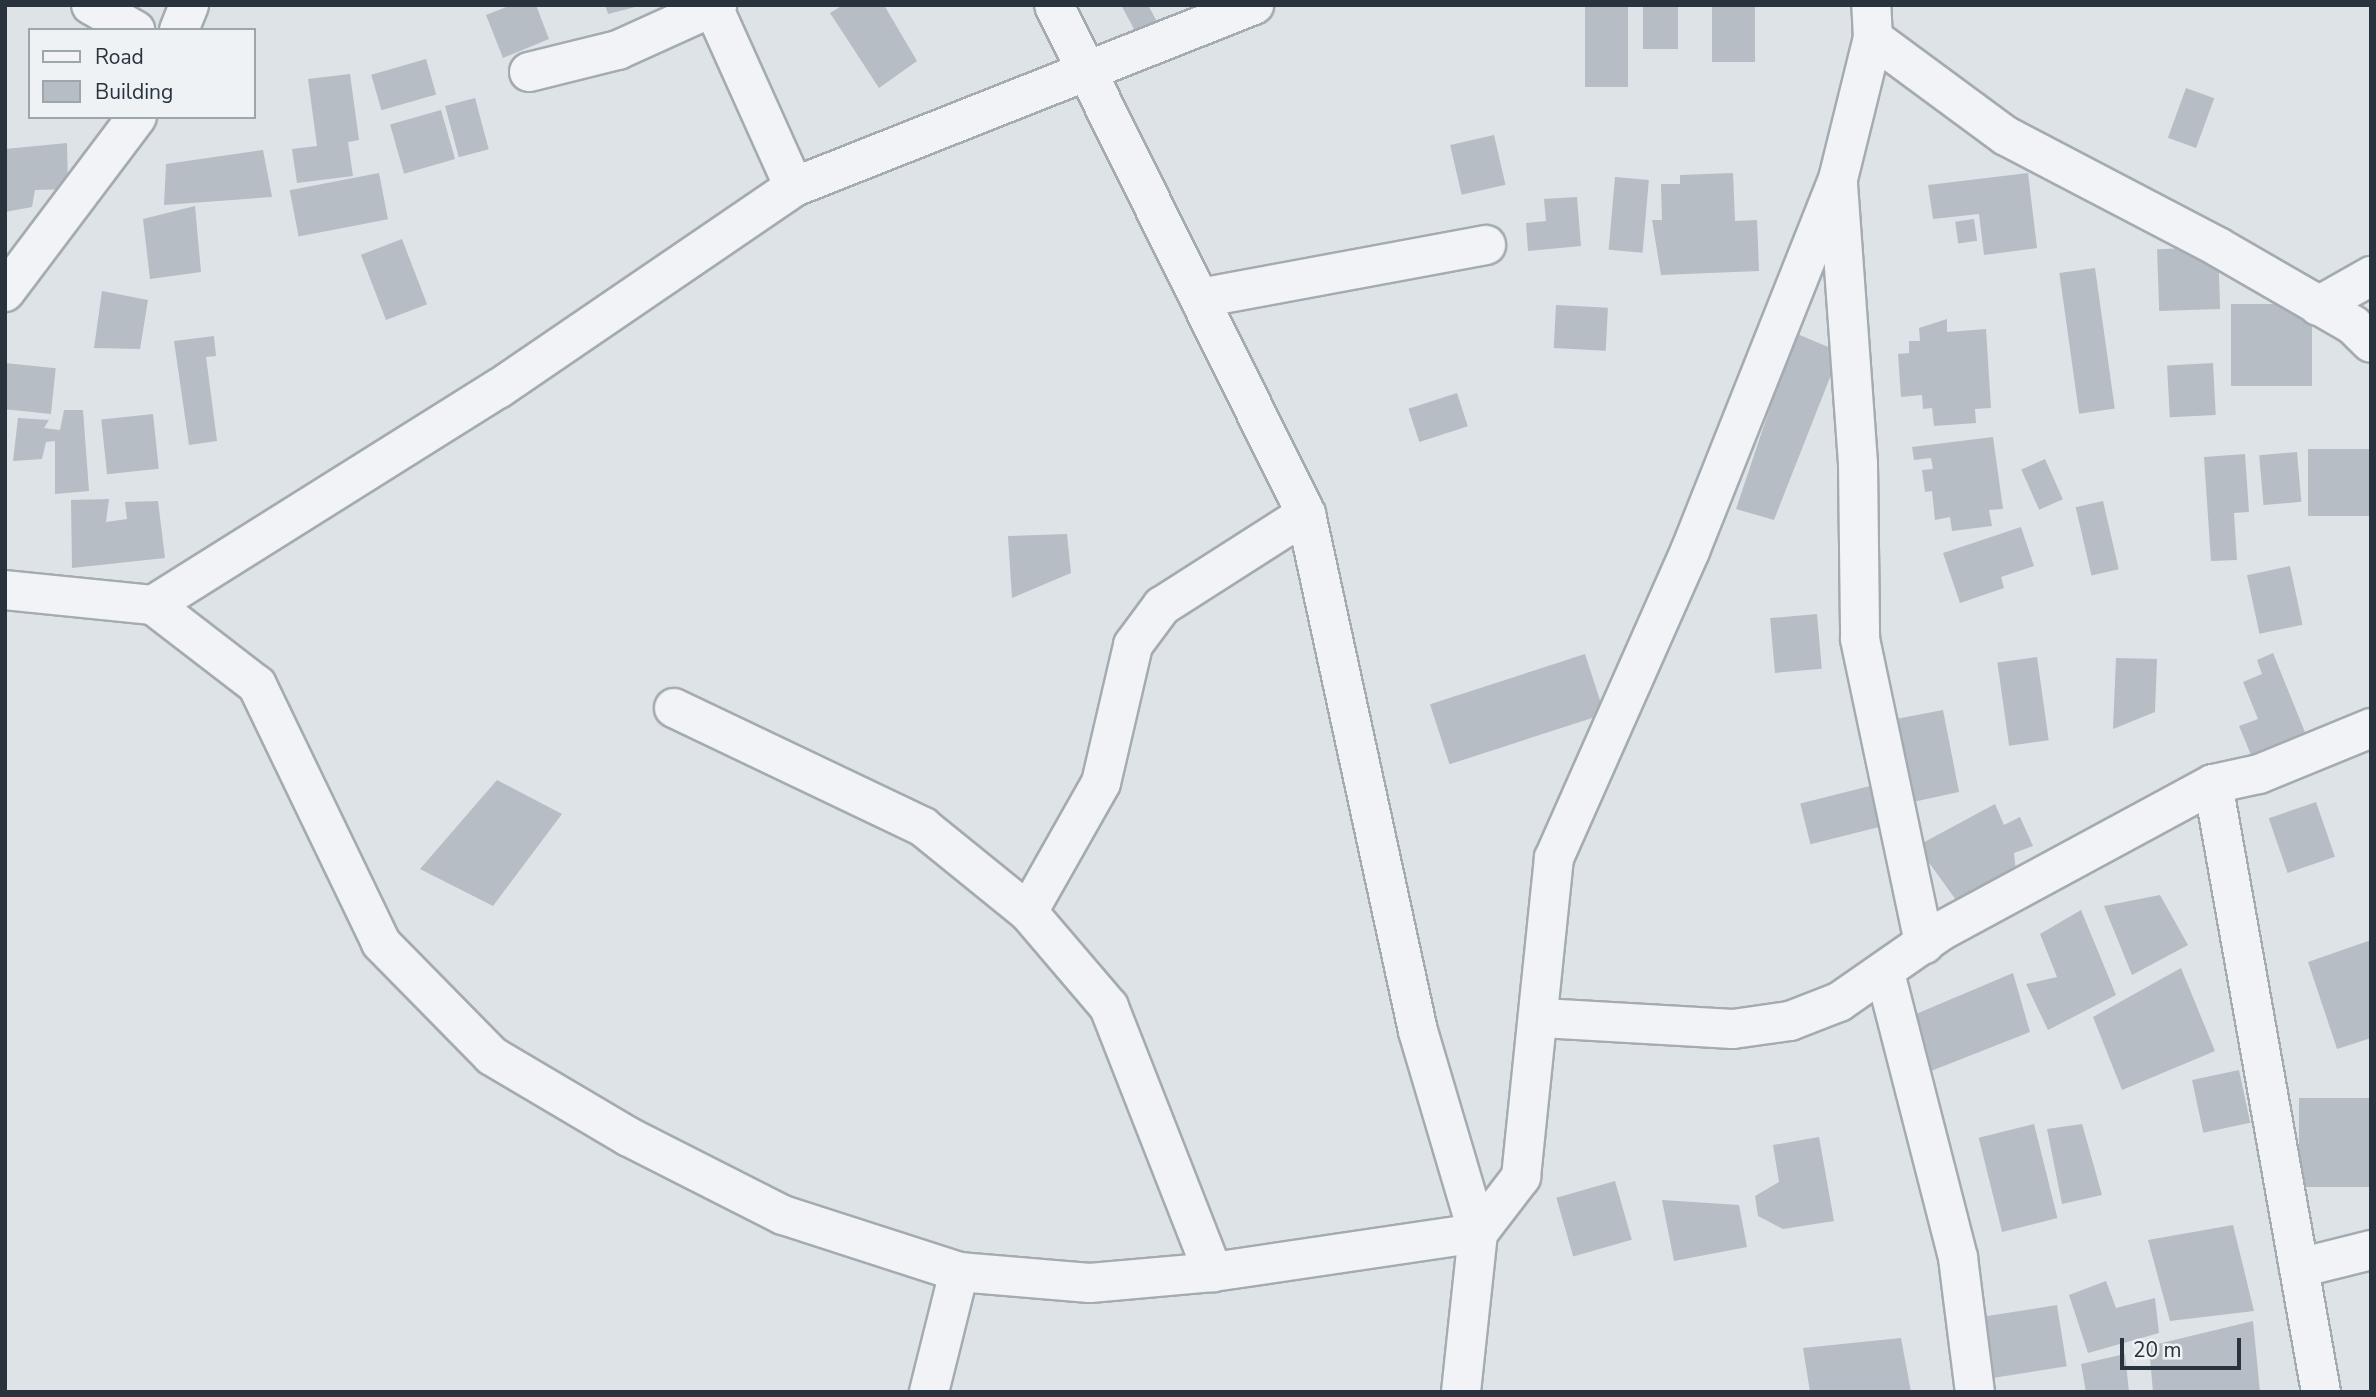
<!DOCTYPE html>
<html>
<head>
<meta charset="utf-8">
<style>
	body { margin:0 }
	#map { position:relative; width:2376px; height:1397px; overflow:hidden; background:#dee3e7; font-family:"Nunito Sans",sans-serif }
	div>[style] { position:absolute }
	.building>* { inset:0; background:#b6bdc4; transform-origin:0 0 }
	.roads { filter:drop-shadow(2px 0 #a4abb1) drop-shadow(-2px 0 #a4abb1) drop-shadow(0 2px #a4abb1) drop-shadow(0 -2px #a4abb1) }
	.minor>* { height:38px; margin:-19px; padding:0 19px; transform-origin:19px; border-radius:19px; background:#f1f3f6 }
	span { translate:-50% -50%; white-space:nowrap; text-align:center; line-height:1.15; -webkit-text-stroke:7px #eef2f5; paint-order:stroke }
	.frame { position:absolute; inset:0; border:7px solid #28333d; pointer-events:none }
	.legend { position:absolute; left:28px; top:28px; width:228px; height:91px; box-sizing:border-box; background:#eef2f5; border:2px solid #9fa6ab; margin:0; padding:9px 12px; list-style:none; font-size:21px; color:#28333d }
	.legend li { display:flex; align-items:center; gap:14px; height:35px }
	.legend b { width:35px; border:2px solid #9fa6ab }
	.scale { position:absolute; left:2120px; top:1338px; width:121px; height:32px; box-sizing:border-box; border:4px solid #28333d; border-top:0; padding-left:9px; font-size:21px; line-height:24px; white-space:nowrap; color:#28333d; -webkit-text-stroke:5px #eef2f5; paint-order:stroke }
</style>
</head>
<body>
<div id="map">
	<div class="building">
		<i style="clip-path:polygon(511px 5px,536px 5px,549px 39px,503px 58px,486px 15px)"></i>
		<i style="clip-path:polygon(605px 5px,638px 5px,639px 6px,608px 14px)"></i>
		<i style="clip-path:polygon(843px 5px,884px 5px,917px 61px,879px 88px,830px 13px)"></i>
		<i style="clip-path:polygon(1121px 5px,1148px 5px,1162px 31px,1141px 42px)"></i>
		<i style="left:1585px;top:5px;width:43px;height:82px"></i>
		<i style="left:1643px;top:5px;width:35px;height:44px"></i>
		<i style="left:1712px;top:5px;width:43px;height:57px"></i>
		<i style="left:426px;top:59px;width:37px;height:57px;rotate:74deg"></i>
		<i style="clip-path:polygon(350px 74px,359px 140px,348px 142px,353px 176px,297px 183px,292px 149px,317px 146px,308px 79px)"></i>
		<i style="left:2186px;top:88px;width:30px;height:53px;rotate:20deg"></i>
		<i style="left:475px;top:98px;width:53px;height:31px;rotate:75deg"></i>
		<i style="left:441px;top:110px;width:51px;height:53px;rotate:74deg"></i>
		<i style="left:1494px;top:135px;width:51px;height:45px;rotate:77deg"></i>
		<i style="clip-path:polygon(67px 143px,68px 189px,35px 190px,32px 207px,5px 212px,5px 149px)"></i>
		<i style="clip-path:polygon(263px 150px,272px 197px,164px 205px,166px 164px)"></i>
		<i style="left:379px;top:173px;width:47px;height:91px;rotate:79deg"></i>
		<i style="clip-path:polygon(1733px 173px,1735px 221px,1757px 220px,1759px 271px,1661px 275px,1652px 220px,1662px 220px,1661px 184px,1680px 184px,1680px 175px)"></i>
		<i style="clip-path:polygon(2028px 173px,2037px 248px,1984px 255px,1979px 214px,1933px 219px,1928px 185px)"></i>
		<i style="left:1615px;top:177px;width:34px;height:73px;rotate:5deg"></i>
		<i style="clip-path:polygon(1577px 197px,1581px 246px,1528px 251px,1526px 223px,1546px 221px,1544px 199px)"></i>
		<i style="clip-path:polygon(195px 206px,201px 272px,150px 279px,143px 219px)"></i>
		<i style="left:1974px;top:219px;width:22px;height:19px;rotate:82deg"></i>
		<i style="left:402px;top:239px;width:70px;height:44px;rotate:69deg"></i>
		<i style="left:2218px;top:247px;width:62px;height:61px;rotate:88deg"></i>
		<i style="left:2095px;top:268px;width:142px;height:36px;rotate:82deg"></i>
		<i style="clip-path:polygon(102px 291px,148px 300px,140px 349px,94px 348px)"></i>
		<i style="left:2231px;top:304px;width:81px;height:82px"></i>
		<i style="left:1556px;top:305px;width:52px;height:43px;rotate:3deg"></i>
		<i style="clip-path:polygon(1947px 319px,1947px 332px,1986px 329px,1991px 408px,1975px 409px,1976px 423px,1934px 426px,1932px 408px,1923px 409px,1922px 395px,1901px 397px,1898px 354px,1909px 353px,1909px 341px,1920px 341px,1919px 328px)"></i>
		<i style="clip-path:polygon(1795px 333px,1840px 352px,1774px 520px,1736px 509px)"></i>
		<i style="clip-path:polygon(214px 336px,216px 356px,206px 357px,217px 441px,189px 445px,174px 341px)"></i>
		<i style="left:5px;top:363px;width:51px;height:46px;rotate:6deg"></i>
		<i style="left:2213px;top:363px;width:52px;height:46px;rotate:87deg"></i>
		<i style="left:1457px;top:393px;width:35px;height:51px;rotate:72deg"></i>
		<i style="clip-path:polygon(64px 410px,83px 410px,89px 491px,55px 494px,55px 441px,46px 442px,42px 459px,13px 461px,18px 418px,49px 420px,44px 428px,60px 430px)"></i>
		<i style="left:153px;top:414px;width:55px;height:52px;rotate:84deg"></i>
		<i style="clip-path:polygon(1993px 437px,2003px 509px,1989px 510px,1992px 526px,1952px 531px,1950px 517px,1935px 520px,1932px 491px,1925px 492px,1922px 470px,1933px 469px,1931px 458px,1914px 460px,1912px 447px)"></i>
		<i style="left:2371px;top:449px;width:67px;height:63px;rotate:90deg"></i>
		<i style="left:2297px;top:452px;width:50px;height:38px;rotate:85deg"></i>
		<i style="clip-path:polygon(2245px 454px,2249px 512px,2234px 513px,2237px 560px,2211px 561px,2204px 457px)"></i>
		<i style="left:2045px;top:459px;width:44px;height:26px;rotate:66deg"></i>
		<i style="clip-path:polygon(109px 499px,106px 522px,127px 519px,125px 502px,158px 501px,165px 558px,72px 568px,71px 500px)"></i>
		<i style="left:2103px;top:501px;width:70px;height:28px;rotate:77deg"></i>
		<i style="clip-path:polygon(2021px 527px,2034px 566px,2001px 577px,2004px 588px,1960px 603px,1943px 553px)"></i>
		<i style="clip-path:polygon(1067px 534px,1071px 573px,1012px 598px,1008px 536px)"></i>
		<i style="left:2290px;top:566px;width:60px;height:44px;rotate:78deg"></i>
		<i style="left:1817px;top:614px;width:55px;height:47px;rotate:85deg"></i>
		<i style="clip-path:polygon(2273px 653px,2313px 752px,2259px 774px,2239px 726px,2258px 719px,2243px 682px,2262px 674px,2257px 660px)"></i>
		<i style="left:1585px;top:654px;width:63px;height:163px;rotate:72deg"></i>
		<i style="left:2037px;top:657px;width:84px;height:40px;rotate:82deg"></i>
		<i style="clip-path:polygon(2116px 658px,2157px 659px,2155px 712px,2113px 729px)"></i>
		<i style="clip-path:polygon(1943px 710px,1959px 792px,1913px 802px,1884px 736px,1896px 719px)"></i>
		<i style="clip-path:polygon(497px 780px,562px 814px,493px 906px,420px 869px)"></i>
		<i style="left:1874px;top:785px;width:42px;height:76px;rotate:76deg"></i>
		<i style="left:2316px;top:802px;width:58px;height:50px;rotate:71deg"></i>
		<i style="clip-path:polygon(1995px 804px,2004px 825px,2020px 817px,2033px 846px,2014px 853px,2016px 873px,1956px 900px,1917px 846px)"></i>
		<i style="clip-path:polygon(2160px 895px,2188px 945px,2132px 975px,2104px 906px)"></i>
		<i style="clip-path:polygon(2081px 910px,2116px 995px,2048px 1030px,2026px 984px,2057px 977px,2040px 934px)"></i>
		<i style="clip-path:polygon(2371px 940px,2371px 1038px,2337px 1049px,2308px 962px)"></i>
		<i style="clip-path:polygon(2181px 968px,2215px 1051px,2122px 1090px,2093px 1017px)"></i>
		<i style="clip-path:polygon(2013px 973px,2030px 1032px,1931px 1071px,1897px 1022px)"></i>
		<i style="left:2239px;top:1070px;width:54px;height:48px;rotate:78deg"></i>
		<i style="left:2371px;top:1098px;width:89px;height:72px;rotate:90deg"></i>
		<i style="left:2034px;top:1124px;width:97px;height:57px;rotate:76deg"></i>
		<i style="clip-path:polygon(2082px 1124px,2102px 1195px,2062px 1204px,2047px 1129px)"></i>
		<i style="clip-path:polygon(1819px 1137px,1834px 1221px,1783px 1229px,1758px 1216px,1755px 1196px,1779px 1182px,1773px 1145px)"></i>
		<i style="left:1615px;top:1181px;width:61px;height:61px;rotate:74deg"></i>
		<i style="clip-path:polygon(1662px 1200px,1739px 1205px,1747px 1247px,1674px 1261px)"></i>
		<i style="clip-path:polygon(2233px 1225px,2254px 1311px,2170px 1321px,2148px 1240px)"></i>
		<i style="clip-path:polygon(2106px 1281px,2116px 1308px,2155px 1298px,2159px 1333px,2088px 1353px,2069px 1295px)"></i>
		<i style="left:2057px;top:1305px;width:62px;height:85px;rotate:81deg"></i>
		<i style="clip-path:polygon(2253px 1321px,2260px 1392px,2153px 1392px,2149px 1346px)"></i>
		<i style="clip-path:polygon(1901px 1338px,1911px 1392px,1810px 1392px,1803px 1348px)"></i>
		<i style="clip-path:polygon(2125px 1354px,2129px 1392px,2086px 1392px,2081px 1364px)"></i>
	</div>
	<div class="roads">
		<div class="minor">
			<i style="left:91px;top:5px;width:51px;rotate:29.6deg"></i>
			<i style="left:1054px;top:5px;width:568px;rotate:63.66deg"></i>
			<i style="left:1306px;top:514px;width:529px;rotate:77.78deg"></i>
			<i style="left:1418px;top:1031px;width:211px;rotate:73.5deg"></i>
			<i style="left:1478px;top:1233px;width:160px;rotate:96.1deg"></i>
			<i style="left:714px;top:9px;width:195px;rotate:65.8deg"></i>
			<i style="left:179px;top:30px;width:27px;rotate:-68deg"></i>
			<i style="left:1873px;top:38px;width:165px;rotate:36.4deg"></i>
			<i style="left:2006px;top:136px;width:239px;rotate:27.6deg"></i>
			<i style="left:2218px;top:247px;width:156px;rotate:30deg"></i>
			<i style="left:2353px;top:325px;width:25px;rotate:45deg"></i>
			<i style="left:529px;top:72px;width:92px;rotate:-13.9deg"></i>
			<i style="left:618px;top:50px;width:109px;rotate:-24.4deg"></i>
			<i style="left:1838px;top:184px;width:281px;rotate:85.9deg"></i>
			<i style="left:1858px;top:464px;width:175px;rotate:89.3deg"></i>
			<i style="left:1860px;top:639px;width:312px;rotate:78.1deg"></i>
			<i style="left:5px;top:292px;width:219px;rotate:-53deg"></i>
			<i style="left:1200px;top:298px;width:291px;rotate:-10.5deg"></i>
			<i style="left:2318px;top:306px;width:61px;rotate:-29.5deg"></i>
			<i style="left:5px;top:590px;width:149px;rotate:5.8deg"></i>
			<i style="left:153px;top:605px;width:131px;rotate:37.6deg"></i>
			<i style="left:257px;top:685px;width:286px;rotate:64.3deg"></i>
			<i style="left:381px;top:943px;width:158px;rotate:45.5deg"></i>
			<i style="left:492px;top:1056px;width:159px;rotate:30.6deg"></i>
			<i style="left:629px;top:1137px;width:173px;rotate:26.9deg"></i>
			<i style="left:783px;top:1215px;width:185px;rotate:17.9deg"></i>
			<i style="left:959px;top:1272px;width:131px;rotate:4.8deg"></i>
			<i style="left:1090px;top:1283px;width:123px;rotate:-5.1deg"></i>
			<i style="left:1213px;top:1272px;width:268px;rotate:-8.4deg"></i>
			<i style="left:1478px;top:1233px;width:71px;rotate:-52.5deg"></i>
			<i style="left:1521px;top:1177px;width:321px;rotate:-84.1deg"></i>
			<i style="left:1554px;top:858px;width:336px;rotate:-66.1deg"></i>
			<i style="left:1690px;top:551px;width:400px;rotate:-68.3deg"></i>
			<i style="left:1838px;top:179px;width:145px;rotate:-76.1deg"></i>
			<i style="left:1873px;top:38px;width:33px;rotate:-93deg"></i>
			<i style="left:153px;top:605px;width:407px;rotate:-32.1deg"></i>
			<i style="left:498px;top:389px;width:358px;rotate:-34.3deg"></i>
			<i style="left:794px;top:187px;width:495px;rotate:-21.6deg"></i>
			<i style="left:674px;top:708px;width:276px;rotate:25.5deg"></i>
			<i style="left:923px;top:827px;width:135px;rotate:39deg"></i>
			<i style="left:1028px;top:912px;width:125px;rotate:49.5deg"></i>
			<i style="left:1109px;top:1007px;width:285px;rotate:68.6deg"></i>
			<i style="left:2213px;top:784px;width:618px;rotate:79.93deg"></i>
			<i style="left:1028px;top:912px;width:148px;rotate:-60.5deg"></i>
			<i style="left:1101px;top:783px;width:142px;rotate:-76.9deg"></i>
			<i style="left:1133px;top:645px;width:49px;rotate:-53.4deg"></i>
			<i style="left:1162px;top:606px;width:171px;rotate:-32.6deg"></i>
			<i style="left:1885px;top:973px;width:294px;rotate:75.6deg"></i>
			<i style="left:1958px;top:1258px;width:135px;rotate:82.8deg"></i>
			<i style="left:1542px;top:1018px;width:191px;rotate:3.3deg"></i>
			<i style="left:1733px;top:1029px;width:58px;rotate:-8deg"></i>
			<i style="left:1790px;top:1021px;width:53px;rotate:-21.2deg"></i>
			<i style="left:1839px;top:1002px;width:124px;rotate:-34.8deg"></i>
			<i style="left:1941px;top:931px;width:309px;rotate:-28.4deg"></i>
			<i style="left:2213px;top:784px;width:47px;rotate:-12.3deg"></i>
			<i style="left:2259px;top:774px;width:121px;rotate:-22.3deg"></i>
			<i style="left:2299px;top:1268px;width:74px;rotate:-14deg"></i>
			<i style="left:929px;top:1392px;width:124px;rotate:-76deg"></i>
		</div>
	</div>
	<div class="frame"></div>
	<ul class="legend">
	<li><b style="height:9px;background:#f1f3f6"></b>Road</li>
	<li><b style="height:19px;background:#b6bdc4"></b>Building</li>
	</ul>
	<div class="scale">20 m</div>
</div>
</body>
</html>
